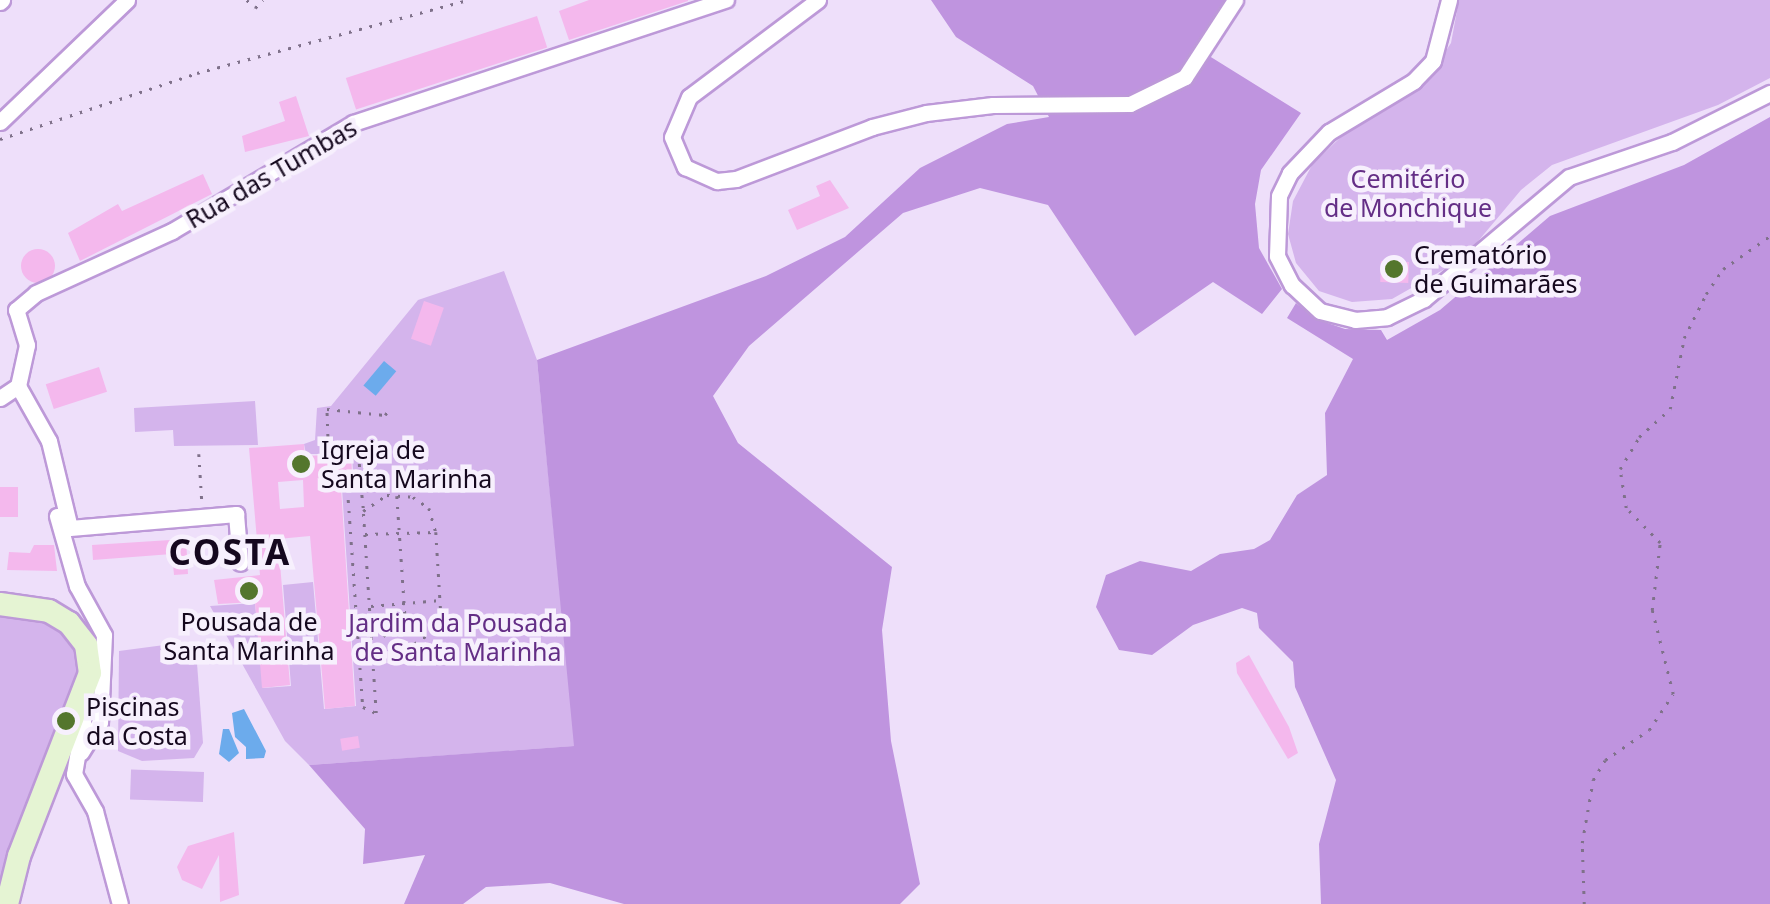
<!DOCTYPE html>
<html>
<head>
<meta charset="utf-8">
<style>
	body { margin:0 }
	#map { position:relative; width:1770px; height:904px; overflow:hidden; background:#eedffa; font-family:"Noto Sans",sans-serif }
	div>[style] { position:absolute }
	.green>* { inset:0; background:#d4b4ec; transform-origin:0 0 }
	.forest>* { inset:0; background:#bf94df }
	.water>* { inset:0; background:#6cabec; transform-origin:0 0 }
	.building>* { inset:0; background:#f4b8ed; transform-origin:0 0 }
	.round { border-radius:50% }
	.path>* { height:2.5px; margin-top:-1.25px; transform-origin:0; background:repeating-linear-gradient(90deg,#7f718a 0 2.5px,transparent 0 10.5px) }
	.roads { filter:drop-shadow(2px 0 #bd99d8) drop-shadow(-2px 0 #bd99d8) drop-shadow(0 2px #bd99d8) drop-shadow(0 -2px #bd99d8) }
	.street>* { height:15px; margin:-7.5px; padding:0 7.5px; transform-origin:7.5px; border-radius:7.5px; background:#fff }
	.secondary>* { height:22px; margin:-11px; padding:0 11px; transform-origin:11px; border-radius:11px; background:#e5f4d3 }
	.dots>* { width:28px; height:28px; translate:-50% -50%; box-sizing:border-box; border:5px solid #f7f0fd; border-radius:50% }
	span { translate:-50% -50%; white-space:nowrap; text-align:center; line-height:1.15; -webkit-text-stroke:9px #f7f0fd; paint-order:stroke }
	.street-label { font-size:25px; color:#15081e }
	.park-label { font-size:25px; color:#642e86 }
	.poi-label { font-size:25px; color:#15081e }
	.left { translate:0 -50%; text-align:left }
	.district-label { font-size:35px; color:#15081e; font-weight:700; letter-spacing:2.5px }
</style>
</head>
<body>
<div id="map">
	<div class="green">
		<i style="clip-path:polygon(1459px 0,1770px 0,1770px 78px,1718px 105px,1552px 165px,1521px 190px,1464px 258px,1392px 299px,1352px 302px,1319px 291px,1296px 263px,1288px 234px,1293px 201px,1312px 165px,1349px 129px,1425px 83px,1451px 43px)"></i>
		<i style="clip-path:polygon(504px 271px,537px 360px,575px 746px,309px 765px,285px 741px,210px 606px,255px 603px,263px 688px,291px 686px,283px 585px,313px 582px,324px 709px,356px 706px,341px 473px,353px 472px,352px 454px,306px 454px,304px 444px,315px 440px,317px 408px,331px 406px,418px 300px)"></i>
		<i style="clip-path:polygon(255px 401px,258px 445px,174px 446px,173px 430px,135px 432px,134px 408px)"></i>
		<i style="clip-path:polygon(0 610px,40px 616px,73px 635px,84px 664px,0 904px)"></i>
		<i style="clip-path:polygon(187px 642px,196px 650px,203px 743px,194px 758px,142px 761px,118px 751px,119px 651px)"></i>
		<i style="left:204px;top:772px;width:30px;height:73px;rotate:92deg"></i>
	</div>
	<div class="forest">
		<i style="clip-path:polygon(931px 0,1231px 0,1206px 54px,1301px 113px,1261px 170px,1255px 204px,1259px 248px,1282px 289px,1262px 314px,1213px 282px,1135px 336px,1048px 205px,980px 188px,903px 213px,749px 346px,713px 396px,738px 443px,892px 567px,882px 630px,891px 741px,920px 884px,900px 904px,624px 904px,550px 883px,486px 887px,463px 904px,404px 904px,425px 855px,363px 864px,365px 829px,309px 765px,574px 746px,537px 360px,766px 276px,845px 237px,920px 168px,1007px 124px,1049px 117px,1033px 86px,956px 37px)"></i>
		<i style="clip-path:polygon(1770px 117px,1770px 904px,1321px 904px,1319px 844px,1336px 780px,1295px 687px,1293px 662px,1259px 628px,1257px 613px,1242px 608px,1193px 625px,1152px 655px,1119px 650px,1096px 607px,1106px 575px,1140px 561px,1191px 571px,1220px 554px,1254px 549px,1270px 540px,1297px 495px,1327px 475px,1325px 413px,1353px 359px,1287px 318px,1296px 303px,1316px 319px,1345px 329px,1381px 330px,1387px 340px,1440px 310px,1550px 216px,1684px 165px)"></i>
	</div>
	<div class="water">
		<i style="left:384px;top:361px;width:16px;height:32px;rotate:40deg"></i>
		<i style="clip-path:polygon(244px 709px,266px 751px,264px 758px,246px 759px,246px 747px,235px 737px,232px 713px)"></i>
		<i style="clip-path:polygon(223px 729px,229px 729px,239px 753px,229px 762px,219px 754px)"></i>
	</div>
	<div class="building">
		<i style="clip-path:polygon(589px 0,688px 0,688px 1px,569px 40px,559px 11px)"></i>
		<i style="left:537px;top:16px;width:33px;height:201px;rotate:72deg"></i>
		<i style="clip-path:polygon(296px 96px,309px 136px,245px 152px,242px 136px,285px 121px,279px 102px)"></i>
		<i style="clip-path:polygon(203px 174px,212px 194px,80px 261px,68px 233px,118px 204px,122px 211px)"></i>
		<i style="clip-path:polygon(830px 180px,849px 208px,797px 230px,788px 210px,820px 196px,816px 186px)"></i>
		<i class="round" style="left:21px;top:249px;width:34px;height:34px"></i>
		<i style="left:1381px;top:261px;width:28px;height:21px;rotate:2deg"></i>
		<i style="left:424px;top:301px;width:21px;height:40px;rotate:19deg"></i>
		<i style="left:99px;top:367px;width:26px;height:56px;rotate:72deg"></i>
		<i style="clip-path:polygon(evenodd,304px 444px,305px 456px,351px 454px,352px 472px,340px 472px,355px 706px,325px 709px,310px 536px,278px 539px,290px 685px,262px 688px,255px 602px,218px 604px,214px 580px,260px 575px,249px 448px,304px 444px,303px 480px,304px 507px,280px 509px,278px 482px,303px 480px)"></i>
		<i style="left:0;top:487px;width:18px;height:30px"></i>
		<i style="clip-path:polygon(186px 539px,188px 574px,174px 575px,172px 554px,93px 560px,92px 545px)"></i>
		<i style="clip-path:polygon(34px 545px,54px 545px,57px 571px,7px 570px,9px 552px,30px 553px)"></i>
		<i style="clip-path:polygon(1249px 655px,1289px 727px,1298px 753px,1288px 759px,1237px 673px,1236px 663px)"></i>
		<i style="left:358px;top:736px;width:12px;height:18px;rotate:81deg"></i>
		<i style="clip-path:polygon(234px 832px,239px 895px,220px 902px,219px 855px,202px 889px,182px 880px,177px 867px,188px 846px)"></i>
	</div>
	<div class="path">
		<i style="left:247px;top:0;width:11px;rotate:45deg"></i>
		<i style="left:255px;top:8px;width:11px;rotate:-45deg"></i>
		<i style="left:0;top:139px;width:208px;rotate:-18.5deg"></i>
		<i style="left:197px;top:73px;width:281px;rotate:-15.1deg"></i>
		<i style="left:199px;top:454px;width:48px;rotate:86.4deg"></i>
		<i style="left:360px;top:477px;width:29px;rotate:-94deg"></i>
		<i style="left:358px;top:448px;width:30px;rotate:-178deg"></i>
		<i style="left:328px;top:447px;width:38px;rotate:-92deg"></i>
		<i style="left:327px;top:409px;width:58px;rotate:5.9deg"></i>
		<i style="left:385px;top:415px;width:10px;rotate:-53deg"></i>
		<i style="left:387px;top:495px;width:26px;rotate:4deg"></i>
		<i style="left:413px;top:497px;width:19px;rotate:35deg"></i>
		<i style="left:429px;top:508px;width:25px;rotate:74deg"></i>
		<i style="left:436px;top:532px;width:81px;rotate:86.5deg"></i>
		<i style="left:441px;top:613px;width:19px;rotate:111deg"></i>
		<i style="left:434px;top:631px;width:27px;rotate:146deg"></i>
		<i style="left:412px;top:646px;width:19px;rotate:-174deg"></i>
		<i style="left:393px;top:644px;width:33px;rotate:-135deg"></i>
		<i style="left:370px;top:621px;width:110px;rotate:-93.6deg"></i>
		<i style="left:363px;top:511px;width:29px;rotate:-34deg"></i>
		<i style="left:397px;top:496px;width:147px;rotate:86.1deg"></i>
		<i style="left:363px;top:508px;width:30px;rotate:-96deg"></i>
		<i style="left:360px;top:478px;width:13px;rotate:176deg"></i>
		<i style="left:347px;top:479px;width:229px;rotate:86deg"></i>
		<i style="left:363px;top:707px;width:14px;rotate:25deg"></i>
		<i style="left:376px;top:713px;width:91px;rotate:-93.8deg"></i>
		<i style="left:365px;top:534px;width:71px;rotate:-1.6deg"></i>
		<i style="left:371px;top:606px;width:70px;rotate:-4.9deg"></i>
		<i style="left:1584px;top:904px;width:61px;rotate:-91.9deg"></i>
		<i style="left:1582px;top:843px;width:64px;rotate:-80.1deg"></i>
		<i style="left:1593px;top:780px;width:23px;rotate:-59deg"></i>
		<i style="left:1605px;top:760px;width:53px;rotate:-34.3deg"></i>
		<i style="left:1649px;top:730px;width:43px;rotate:-56.3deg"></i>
		<i style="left:1673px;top:694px;width:87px;rotate:-104deg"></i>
		<i style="left:1652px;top:610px;width:67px;rotate:-83.2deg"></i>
		<i style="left:1660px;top:543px;width:49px;rotate:-134.2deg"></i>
		<i style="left:1626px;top:508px;width:39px;rotate:-99deg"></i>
		<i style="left:1620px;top:469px;width:37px;rotate:-59deg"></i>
		<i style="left:1639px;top:437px;width:42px;rotate:-42.1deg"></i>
		<i style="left:1670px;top:409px;width:72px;rotate:-78.8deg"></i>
		<i style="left:1684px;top:338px;width:49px;rotate:-63.4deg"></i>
		<i style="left:1706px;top:294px;width:30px;rotate:-56deg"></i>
		<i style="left:1723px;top:269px;width:57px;rotate:-35.1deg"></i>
	</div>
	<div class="roads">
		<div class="street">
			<i style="left:818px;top:0;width:161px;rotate:143.1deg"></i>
			<i style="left:689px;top:97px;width:43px;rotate:113deg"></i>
			<i style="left:672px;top:137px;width:33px;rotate:67deg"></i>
			<i style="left:685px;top:167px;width:35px;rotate:24deg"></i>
			<i style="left:717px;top:181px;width:19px;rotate:-6deg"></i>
			<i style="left:736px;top:179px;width:146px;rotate:-20.9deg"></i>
			<i style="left:872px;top:127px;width:56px;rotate:-14.5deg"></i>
			<i style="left:926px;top:113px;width:67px;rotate:-6.8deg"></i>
			<i style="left:993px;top:105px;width:137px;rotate:-0.4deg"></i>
			<i style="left:1130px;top:104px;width:61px;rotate:-26.1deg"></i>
			<i style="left:1185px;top:77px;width:92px;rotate:-57deg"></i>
			<i style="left:1449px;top:0;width:63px;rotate:104.7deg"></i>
			<i style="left:1433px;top:61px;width:28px;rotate:134deg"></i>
			<i style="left:1414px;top:81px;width:99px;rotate:149deg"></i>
			<i style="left:1329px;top:132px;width:57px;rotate:133.6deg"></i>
			<i style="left:1290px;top:173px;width:25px;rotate:116deg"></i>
			<i style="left:1279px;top:196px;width:60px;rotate:91.9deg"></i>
			<i style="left:1277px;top:256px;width:33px;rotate:63deg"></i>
			<i style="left:1292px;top:285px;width:38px;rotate:43deg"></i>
			<i style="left:1320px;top:311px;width:36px;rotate:14deg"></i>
			<i style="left:1355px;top:320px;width:32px;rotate:-5deg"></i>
			<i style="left:1387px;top:317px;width:41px;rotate:-25.9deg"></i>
			<i style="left:1424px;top:299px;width:189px;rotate:-40.1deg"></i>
			<i style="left:1569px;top:177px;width:109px;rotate:-18.8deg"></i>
			<i style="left:1672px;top:142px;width:110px;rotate:-26.6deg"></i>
			<i style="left:0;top:2px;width:3px;rotate:-45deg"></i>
			<i style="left:0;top:122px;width:176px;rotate:-43.8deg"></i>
			<i style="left:18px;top:386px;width:42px;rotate:-77.6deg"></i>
			<i style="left:27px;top:345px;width:37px;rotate:-107deg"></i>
			<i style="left:16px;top:310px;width:26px;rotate:-40deg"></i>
			<i style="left:36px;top:293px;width:149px;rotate:-24.5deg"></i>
			<i style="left:172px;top:231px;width:211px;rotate:-30.8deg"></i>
			<i style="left:353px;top:123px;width:393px;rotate:-18.3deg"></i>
			<i style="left:18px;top:386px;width:63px;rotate:60.6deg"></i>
			<i style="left:49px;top:441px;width:89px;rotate:76.4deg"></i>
			<i style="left:70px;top:528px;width:167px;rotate:-4.8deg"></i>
			<i style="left:236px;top:514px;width:49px;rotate:85.3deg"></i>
			<i style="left:0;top:398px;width:22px;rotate:-34deg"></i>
			<i style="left:57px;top:516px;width:73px;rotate:74.1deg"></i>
			<i style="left:77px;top:586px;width:56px;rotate:61.1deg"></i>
			<i style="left:104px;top:635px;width:87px;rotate:92.6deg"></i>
			<i style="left:100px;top:722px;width:36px;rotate:122deg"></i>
			<i style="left:76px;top:713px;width:11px;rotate:49deg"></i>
			<i style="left:83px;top:721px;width:54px;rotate:99.6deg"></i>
			<i style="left:74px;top:774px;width:43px;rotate:60.4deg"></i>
			<i style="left:95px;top:811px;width:96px;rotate:75deg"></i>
		</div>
		<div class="secondary">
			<i style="left:0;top:604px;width:49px;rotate:8.1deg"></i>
			<i style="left:49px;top:611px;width:23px;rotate:31deg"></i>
			<i style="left:69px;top:623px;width:28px;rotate:52deg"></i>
			<i style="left:86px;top:645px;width:28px;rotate:82deg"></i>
			<i style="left:90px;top:673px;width:196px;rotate:111.2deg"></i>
			<i style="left:19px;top:856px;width:49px;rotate:104deg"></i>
		</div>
	</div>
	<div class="dots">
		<i style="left:1394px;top:269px;background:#54762d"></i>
		<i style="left:301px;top:464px;background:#54762d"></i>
		<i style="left:249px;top:591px;background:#54762d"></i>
		<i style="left:66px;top:721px;background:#54762d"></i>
	</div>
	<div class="street-label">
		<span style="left:271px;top:173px;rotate:-30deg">Rua das Tumbas</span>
	</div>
	<div class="park-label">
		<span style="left:1408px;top:193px">Cemitério<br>de Monchique</span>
		<span style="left:458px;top:637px">Jardim da Pousada<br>de Santa Marinha</span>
	</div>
	<div class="poi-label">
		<span class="left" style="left:1414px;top:269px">Crematório<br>de Guimarães</span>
		<span class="left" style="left:321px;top:464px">Igreja de<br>Santa Marinha</span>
		<span style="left:249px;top:636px">Pousada de<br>Santa Marinha</span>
		<span class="left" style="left:86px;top:721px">Piscinas<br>da Costa</span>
	</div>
	<div class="district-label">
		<span style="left:230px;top:552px">COSTA</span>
	</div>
</div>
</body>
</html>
